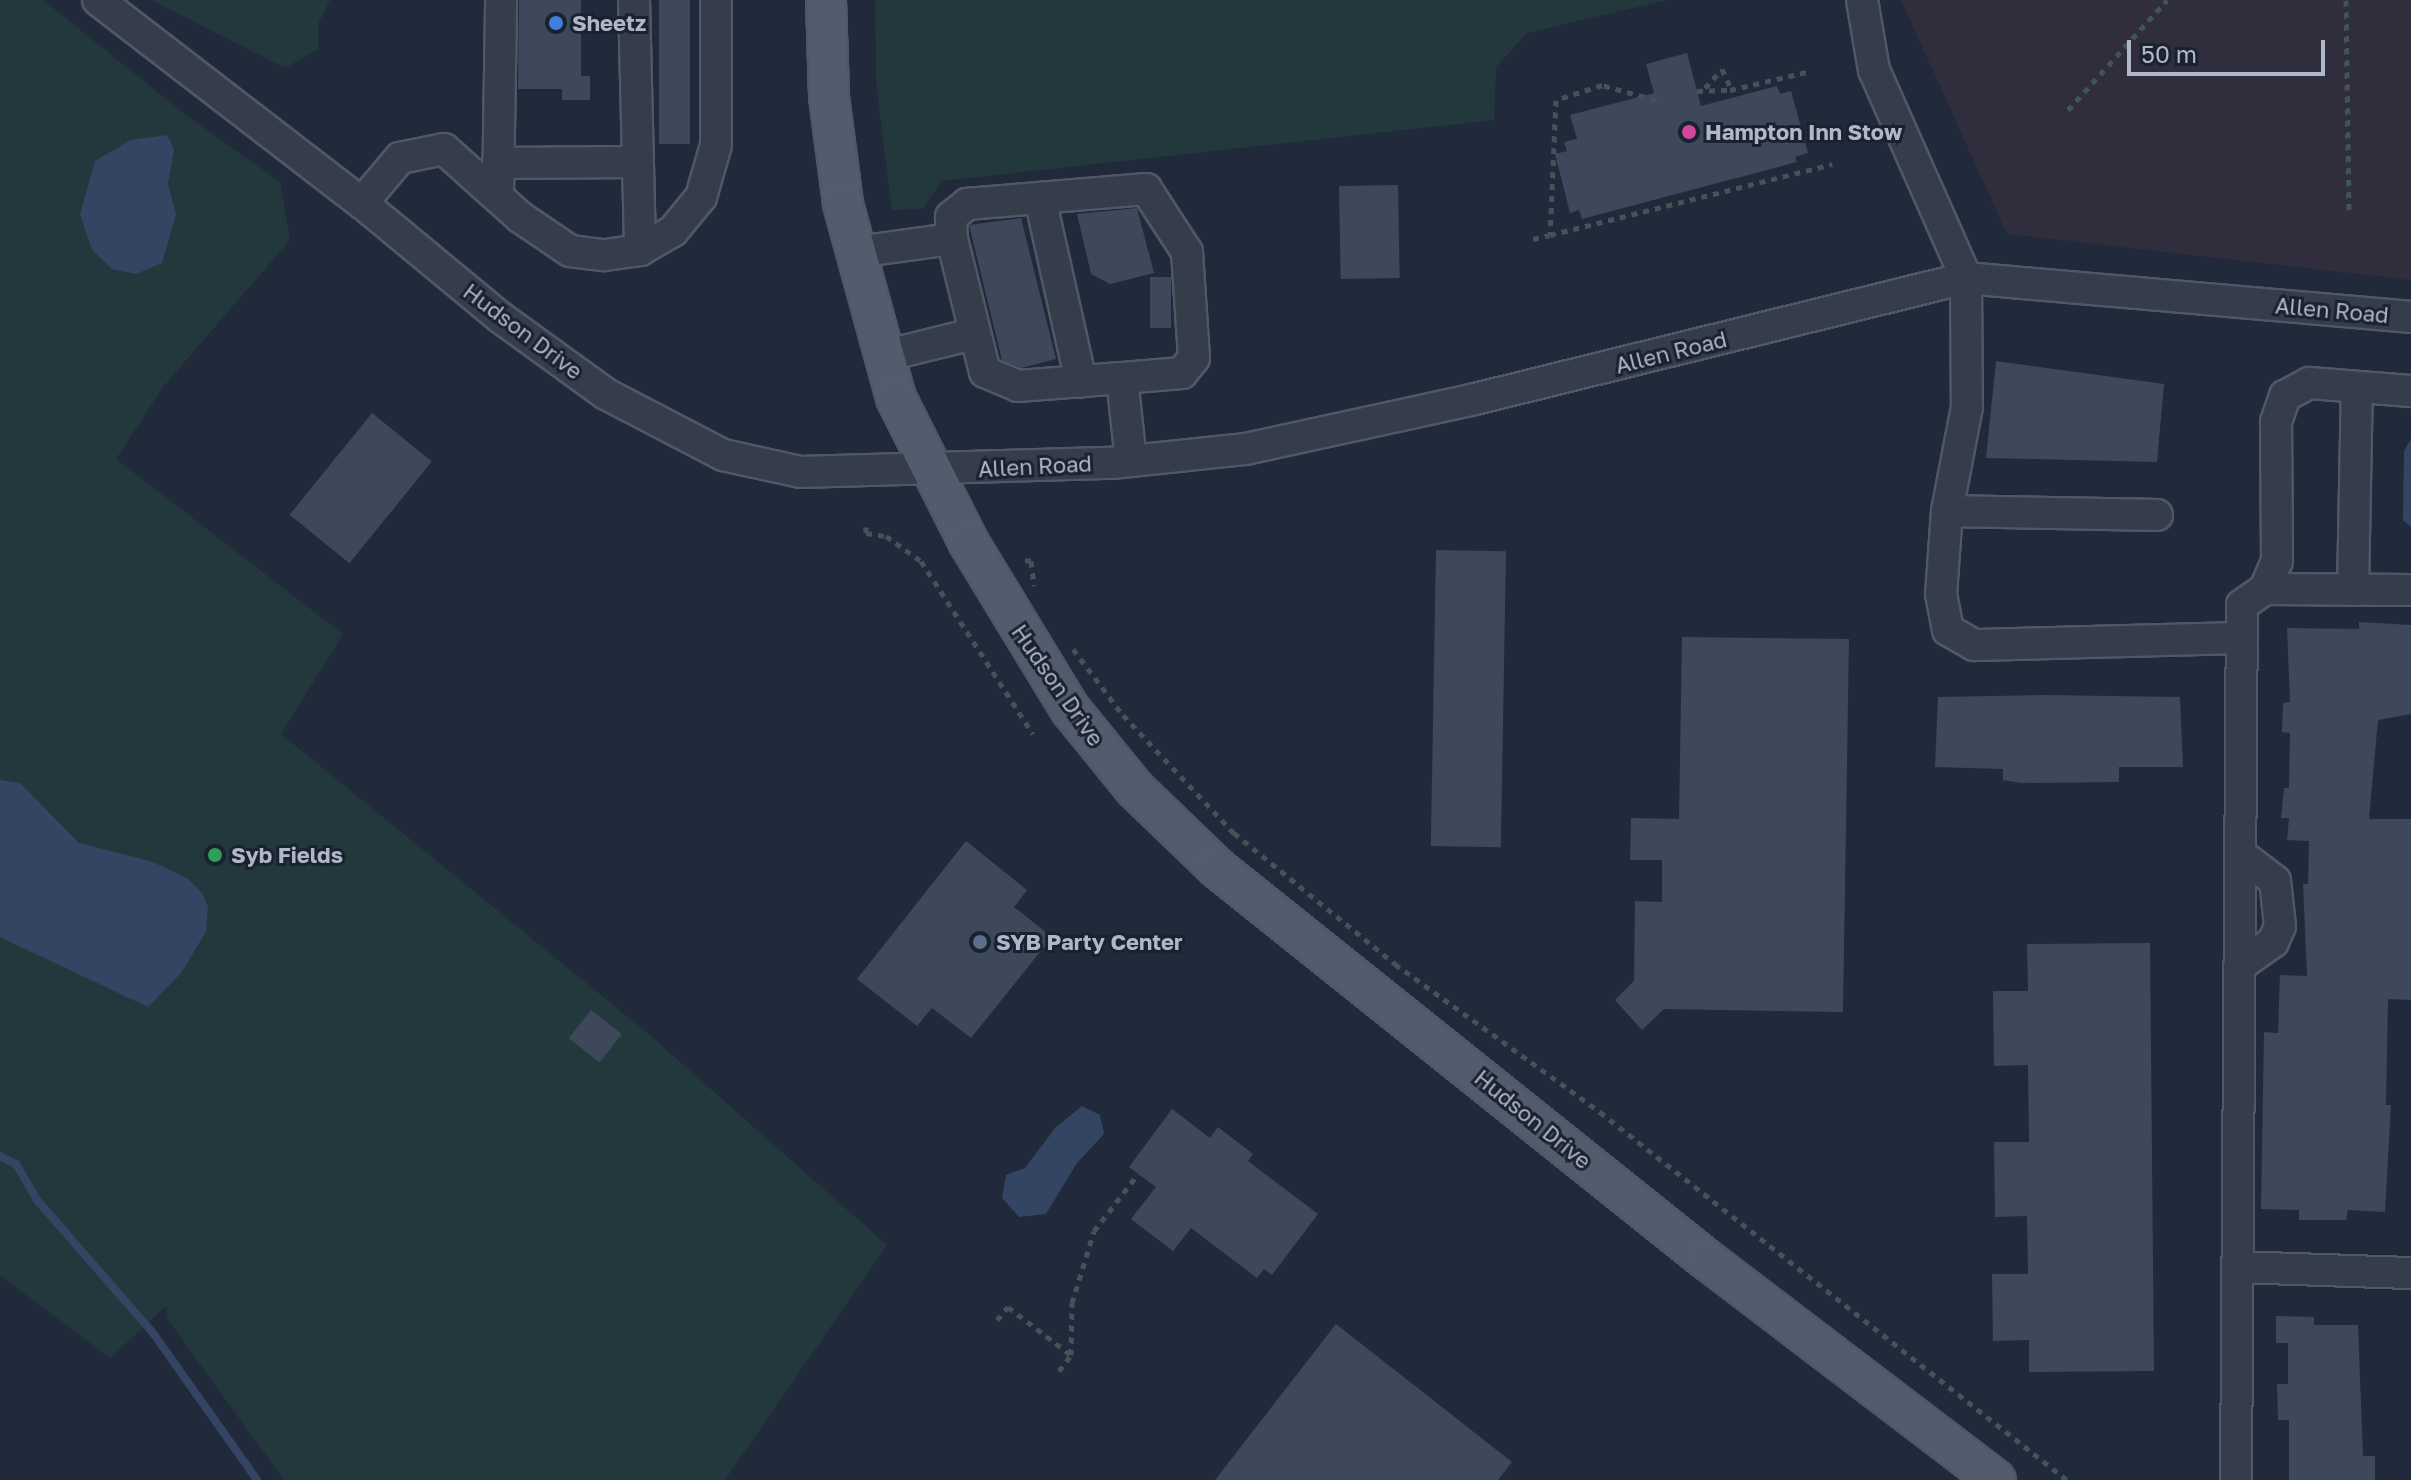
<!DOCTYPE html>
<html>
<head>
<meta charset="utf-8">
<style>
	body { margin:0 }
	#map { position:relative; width:2411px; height:1480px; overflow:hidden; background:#212a3b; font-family:"Golos Text",sans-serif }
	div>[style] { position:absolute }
	.medical>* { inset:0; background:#302d3c }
	.green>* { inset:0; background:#23383c }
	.water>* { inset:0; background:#344563 }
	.stream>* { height:8px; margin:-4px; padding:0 4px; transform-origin:4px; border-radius:4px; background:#344563 }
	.building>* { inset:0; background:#3d485b; transform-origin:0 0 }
	.path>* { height:5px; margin-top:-2.5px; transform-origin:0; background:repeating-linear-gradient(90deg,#415559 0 6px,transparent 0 12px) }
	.roads { filter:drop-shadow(2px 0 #505766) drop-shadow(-2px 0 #505766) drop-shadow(0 2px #505766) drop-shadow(0 -2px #505766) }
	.minor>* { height:30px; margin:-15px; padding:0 15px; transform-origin:15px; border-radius:15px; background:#353d4b }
	.major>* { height:38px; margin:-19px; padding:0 19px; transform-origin:19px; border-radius:19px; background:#535c6c }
	.dots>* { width:22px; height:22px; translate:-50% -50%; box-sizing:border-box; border:4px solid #1a2230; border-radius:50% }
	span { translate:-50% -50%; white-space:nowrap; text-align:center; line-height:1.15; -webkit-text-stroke:6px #1a2230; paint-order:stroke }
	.poi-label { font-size:22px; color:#b0b7c7; font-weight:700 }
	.left { translate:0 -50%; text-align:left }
	.street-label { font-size:22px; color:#b0b7c7 }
	.scale { position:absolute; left:2127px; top:40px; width:198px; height:36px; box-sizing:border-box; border:4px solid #b0b7c7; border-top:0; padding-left:10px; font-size:24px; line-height:28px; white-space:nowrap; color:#b0b7c7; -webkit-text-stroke:6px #1a2230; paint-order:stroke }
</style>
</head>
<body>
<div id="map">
	<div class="medical">
		<i style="clip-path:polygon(1901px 0,2411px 0,2411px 280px,2007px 234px)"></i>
	</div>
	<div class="green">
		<i style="clip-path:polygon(0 0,43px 0,191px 119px,280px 182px,290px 240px,163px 387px,116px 459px,343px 634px,281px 734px,645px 1031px,887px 1245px,725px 1480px,284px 1480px,168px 1320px,166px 1306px,110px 1358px,0 1275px)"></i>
		<i style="clip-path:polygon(151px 0,330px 0,318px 24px,318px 49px,285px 68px)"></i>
		<i style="clip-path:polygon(875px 0,1667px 0,1527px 33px,1496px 67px,1494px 120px,942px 181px,922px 209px,892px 210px,876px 81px)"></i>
	</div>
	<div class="water">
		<i style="clip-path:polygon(167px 135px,174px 149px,168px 184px,176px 214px,162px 263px,136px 274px,112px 269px,92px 250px,80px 214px,95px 161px,131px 140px)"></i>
		<i style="clip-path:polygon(2411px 439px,2411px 527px,2403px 520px,2404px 451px)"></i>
		<i style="clip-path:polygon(0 780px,20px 783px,79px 843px,153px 862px,188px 879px,202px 893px,208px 907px,206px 932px,181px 973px,148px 1007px,0 937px)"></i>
		<i style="clip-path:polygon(1082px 1106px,1100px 1115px,1104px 1134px,1077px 1163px,1046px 1214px,1019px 1217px,1002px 1198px,1006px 1175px,1025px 1168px,1056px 1127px)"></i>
	</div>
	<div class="stream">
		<i style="left:0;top:1156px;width:18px;rotate:27deg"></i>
		<i style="left:16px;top:1164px;width:42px;rotate:59.7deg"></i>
		<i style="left:37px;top:1200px;width:176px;rotate:48.9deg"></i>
		<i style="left:153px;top:1333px;width:180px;rotate:54.7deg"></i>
	</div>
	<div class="building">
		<i style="clip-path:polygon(519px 0,581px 0,581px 76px,590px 76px,590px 100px,562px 100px,562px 89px,518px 89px)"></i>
		<i style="left:659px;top:0;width:31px;height:144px"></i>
		<i style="clip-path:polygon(1687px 53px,1701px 106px,1777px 86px,1780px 94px,1791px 91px,1808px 153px,1795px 157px,1797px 162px,1582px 219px,1579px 210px,1570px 213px,1555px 154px,1567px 151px,1564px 142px,1577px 139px,1570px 115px,1654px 93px,1646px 64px)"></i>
		<i style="left:1398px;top:185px;width:93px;height:59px;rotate:89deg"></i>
		<i style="clip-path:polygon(1137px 208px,1154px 273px,1110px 284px,1091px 274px,1077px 214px)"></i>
		<i style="clip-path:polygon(1021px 218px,1056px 359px,1021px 368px,1002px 360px,969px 225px)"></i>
		<i style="left:1150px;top:277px;width:21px;height:51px"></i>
		<i style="clip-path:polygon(1996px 361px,2164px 384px,2157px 462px,1986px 458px)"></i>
		<i style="left:372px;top:413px;width:77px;height:131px;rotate:39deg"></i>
		<i style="left:1436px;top:550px;width:70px;height:296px;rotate:1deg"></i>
		<i style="clip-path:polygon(2359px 622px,2411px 625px,2411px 714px,2378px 720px,2369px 819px,2411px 819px,2411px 1000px,2388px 999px,2386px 1105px,2391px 1105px,2385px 1212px,2348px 1210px,2346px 1220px,2299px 1220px,2299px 1210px,2261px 1209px,2264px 1032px,2278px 1033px,2280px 975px,2307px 976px,2303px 884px,2308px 884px,2309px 841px,2287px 840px,2289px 818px,2281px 818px,2284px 788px,2289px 788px,2290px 733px,2282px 732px,2283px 703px,2290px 702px,2287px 628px,2359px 629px)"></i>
		<i style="clip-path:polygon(1682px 637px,1849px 639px,1843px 1012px,1664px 1009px,1642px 1030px,1615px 1000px,1634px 981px,1635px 901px,1662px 902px,1662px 860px,1630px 860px,1631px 818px,1679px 819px)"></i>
		<i style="clip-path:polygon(2044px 695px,2180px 697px,2183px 767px,2119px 767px,2119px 782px,2021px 783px,2003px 780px,2003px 769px,1935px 767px,1938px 697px)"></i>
		<i style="clip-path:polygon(966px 841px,1027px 890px,1014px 907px,1052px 937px,971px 1038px,932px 1008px,917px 1026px,857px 979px)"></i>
		<i style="clip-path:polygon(2150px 943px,2154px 1371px,2029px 1372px,2029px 1340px,1993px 1341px,1992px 1274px,2028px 1274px,2027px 1216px,1995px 1217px,1994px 1142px,2029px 1142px,2028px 1065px,1994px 1066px,1993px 991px,2028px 991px,2027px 944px)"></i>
		<i style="left:591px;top:1010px;width:39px;height:36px;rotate:38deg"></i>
		<i style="clip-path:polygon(1172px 1109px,1210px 1138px,1218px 1127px,1253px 1154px,1248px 1161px,1318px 1214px,1272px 1275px,1264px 1269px,1257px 1278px,1191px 1228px,1173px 1251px,1131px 1219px,1156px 1187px,1129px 1167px)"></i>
		<i style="clip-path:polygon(2276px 1316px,2314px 1317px,2314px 1325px,2358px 1325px,2363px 1456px,2375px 1456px,2375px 1480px,2289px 1480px,2289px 1420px,2278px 1420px,2277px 1384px,2288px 1384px,2288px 1343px,2276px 1343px)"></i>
		<i style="clip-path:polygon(1336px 1324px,1512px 1462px,1498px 1480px,1215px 1480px)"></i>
	</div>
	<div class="path">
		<i style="left:2346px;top:0;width:212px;rotate:89.2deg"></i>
		<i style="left:1705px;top:88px;width:25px;rotate:-48deg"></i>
		<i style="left:1722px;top:69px;width:23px;rotate:65deg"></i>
		<i style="left:1697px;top:91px;width:33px;rotate:-2deg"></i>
		<i style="left:1730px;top:90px;width:83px;rotate:-13.2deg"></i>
		<i style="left:1656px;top:100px;width:56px;rotate:-164.5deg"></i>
		<i style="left:1602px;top:85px;width:48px;rotate:161.9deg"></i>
		<i style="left:1556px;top:100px;width:135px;rotate:92.5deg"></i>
		<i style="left:1550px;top:235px;width:291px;rotate:-14.1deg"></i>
		<i style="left:2068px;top:110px;width:148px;rotate:-48deg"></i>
		<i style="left:1533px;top:239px;width:17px;rotate:-13deg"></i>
		<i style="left:866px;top:527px;width:6px;rotate:90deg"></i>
		<i style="left:866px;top:533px;width:20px;rotate:9deg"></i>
		<i style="left:886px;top:536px;width:43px;rotate:35.5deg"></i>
		<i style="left:921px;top:561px;width:206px;rotate:57.1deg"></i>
		<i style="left:1025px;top:560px;width:6px;rotate:9deg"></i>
		<i style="left:1031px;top:561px;width:25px;rotate:83deg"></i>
		<i style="left:1073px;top:649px;width:83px;rotate:52.9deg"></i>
		<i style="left:1123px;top:715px;width:162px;rotate:46.8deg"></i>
		<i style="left:1234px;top:833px;width:208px;rotate:39.1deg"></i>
		<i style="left:1395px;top:964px;width:253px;rotate:35.8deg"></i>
		<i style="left:1600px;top:1112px;width:595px;rotate:38.24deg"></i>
		<i style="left:997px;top:1320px;width:17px;rotate:-50deg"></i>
		<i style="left:1008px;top:1307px;width:79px;rotate:37.3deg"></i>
		<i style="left:1059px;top:1371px;width:20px;rotate:-53deg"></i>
		<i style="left:1071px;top:1355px;width:52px;rotate:-88.9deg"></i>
		<i style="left:1072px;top:1303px;width:75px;rotate:-73deg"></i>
		<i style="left:1094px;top:1231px;width:72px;rotate:-52.3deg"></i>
	</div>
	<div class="roads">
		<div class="minor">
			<i style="left:98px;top:0;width:333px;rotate:37.6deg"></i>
			<i style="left:362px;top:203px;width:180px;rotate:39.6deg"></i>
			<i style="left:501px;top:318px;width:130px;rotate:35.9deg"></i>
			<i style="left:606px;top:394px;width:132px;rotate:27.5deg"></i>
			<i style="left:723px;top:455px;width:80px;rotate:12.3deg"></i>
			<i style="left:801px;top:472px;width:311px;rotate:-1.7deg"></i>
			<i style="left:1112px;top:463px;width:135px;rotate:-6deg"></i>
			<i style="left:1246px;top:449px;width:230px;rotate:-12.3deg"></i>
			<i style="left:1471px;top:400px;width:510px;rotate:-13.85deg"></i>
			<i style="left:1966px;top:278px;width:447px;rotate:5deg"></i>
			<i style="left:634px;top:0;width:250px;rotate:88.6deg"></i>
			<i style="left:1862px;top:0;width:71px;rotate:80.3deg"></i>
			<i style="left:1874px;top:70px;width:227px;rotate:66.1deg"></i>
			<i style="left:1966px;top:278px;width:129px;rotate:89.6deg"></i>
			<i style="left:1967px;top:407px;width:106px;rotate:100.9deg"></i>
			<i style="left:1947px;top:511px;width:83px;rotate:94.1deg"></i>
			<i style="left:1941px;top:594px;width:37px;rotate:79deg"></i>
			<i style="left:1948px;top:630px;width:30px;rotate:30deg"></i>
			<i style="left:1974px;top:645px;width:268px;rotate:-1.5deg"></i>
			<i style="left:498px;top:163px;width:139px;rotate:-0.4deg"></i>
			<i style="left:498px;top:197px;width:197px;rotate:-89.1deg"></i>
			<i style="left:1040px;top:198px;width:188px;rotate:77.4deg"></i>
			<i style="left:362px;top:203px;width:59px;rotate:-49.8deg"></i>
			<i style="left:400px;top:158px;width:45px;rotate:-11.6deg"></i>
			<i style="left:444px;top:149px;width:102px;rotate:41.8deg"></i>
			<i style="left:520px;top:217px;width:60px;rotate:34.2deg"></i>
			<i style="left:570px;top:251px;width:35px;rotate:7deg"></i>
			<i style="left:605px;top:255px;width:35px;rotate:-8deg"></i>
			<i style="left:640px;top:250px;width:38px;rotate:-30deg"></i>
			<i style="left:673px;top:231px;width:44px;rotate:-50.5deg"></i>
			<i style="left:701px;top:197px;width:54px;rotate:-73.9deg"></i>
			<i style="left:716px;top:145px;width:145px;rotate:-90deg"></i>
			<i style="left:952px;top:239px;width:22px;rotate:-93deg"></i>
			<i style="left:951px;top:217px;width:21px;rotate:-39deg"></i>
			<i style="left:967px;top:204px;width:180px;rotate:-4.8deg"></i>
			<i style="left:1146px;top:189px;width:75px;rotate:56.9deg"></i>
			<i style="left:1187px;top:252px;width:106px;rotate:86.2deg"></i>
			<i style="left:1194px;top:358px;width:19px;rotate:129deg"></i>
			<i style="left:1182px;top:373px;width:60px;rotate:175.2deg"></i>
			<i style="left:857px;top:252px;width:96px;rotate:-7.8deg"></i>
			<i style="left:952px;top:239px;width:137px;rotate:76.1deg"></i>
			<i style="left:985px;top:372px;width:36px;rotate:23deg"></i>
			<i style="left:1018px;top:386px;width:104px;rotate:-4.4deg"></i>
			<i style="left:1122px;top:378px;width:83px;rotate:83.8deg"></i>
			<i style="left:884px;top:356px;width:92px;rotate:-13.9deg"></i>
			<i style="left:1947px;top:511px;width:210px;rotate:1.1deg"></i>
			<i style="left:2265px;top:589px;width:30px;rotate:-67deg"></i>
			<i style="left:2277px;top:561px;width:139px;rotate:-90.4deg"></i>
			<i style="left:2276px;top:422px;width:28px;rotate:-71deg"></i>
			<i style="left:2285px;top:396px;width:27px;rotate:-28deg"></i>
			<i style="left:2309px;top:383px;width:102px;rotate:4.5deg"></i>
			<i style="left:2353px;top:590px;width:203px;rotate:-88.9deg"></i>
			<i style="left:2239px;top:966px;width:42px;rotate:-35.2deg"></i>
			<i style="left:2273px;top:942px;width:17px;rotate:-66deg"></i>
			<i style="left:2280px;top:926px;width:45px;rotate:-96.3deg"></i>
			<i style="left:2275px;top:881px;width:44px;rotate:-142.4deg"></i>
			<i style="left:2237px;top:1267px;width:174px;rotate:2deg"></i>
			<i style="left:2236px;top:1480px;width:875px;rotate:-89.61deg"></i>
			<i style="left:2242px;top:605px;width:28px;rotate:-35deg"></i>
			<i style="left:2265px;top:589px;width:146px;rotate:0.4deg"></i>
		</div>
		<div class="major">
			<i style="left:826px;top:0;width:97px;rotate:88.2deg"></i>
			<i style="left:829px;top:97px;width:108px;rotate:82.5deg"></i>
			<i style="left:843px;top:204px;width:201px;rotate:74.7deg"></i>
			<i style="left:896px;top:398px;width:162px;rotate:63.3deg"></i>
			<i style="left:969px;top:543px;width:194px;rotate:58.7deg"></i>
			<i style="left:1070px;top:709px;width:103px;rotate:50.9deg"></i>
			<i style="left:1135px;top:789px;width:114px;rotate:43.9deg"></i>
			<i style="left:1217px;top:868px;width:628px;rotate:38.66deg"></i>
			<i style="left:1707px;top:1260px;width:363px;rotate:37.3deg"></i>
		</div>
	</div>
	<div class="dots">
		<i style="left:556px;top:23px;background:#3f7fe0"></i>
		<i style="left:1689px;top:132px;background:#d1479c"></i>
		<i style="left:215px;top:855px;background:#2e9e5b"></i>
		<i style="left:980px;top:942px;background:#5c6f8a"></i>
	</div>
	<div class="poi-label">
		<span class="left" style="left:572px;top:23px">Sheetz</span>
		<span class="left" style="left:1705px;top:132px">Hampton Inn Stow</span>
		<span class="left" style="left:231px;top:855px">Syb Fields</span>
		<span class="left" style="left:996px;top:942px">SYB Party Center</span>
	</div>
	<div class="street-label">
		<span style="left:2332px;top:310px;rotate:5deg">Allen Road</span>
		<span style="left:523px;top:331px;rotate:37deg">Hudson Drive</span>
		<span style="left:1671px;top:352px;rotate:-14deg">Allen Road</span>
		<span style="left:1035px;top:466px;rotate:-3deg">Allen Road</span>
		<span style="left:1058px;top:685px;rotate:55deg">Hudson Drive</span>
		<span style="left:1533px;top:1119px;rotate:39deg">Hudson Drive</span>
	</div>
	<div class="scale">50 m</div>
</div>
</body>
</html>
